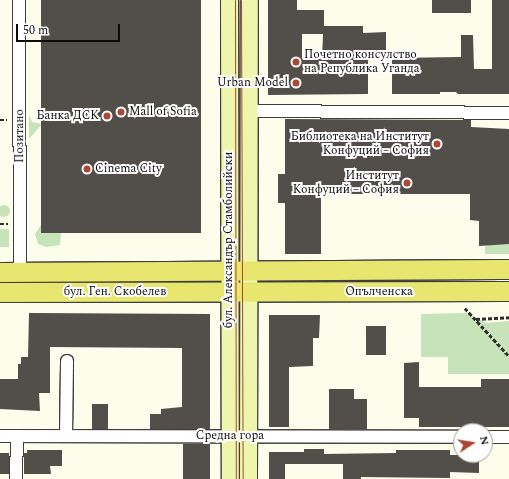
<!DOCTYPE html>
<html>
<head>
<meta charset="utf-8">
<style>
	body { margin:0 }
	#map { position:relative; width:509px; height:479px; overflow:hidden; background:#fcfdeb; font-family:Spectral,serif }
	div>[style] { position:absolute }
	.green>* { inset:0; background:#c6e3b9; transform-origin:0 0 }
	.round { border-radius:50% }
	.building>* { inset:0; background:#524e49; transform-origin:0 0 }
	.path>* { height:2.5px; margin-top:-1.25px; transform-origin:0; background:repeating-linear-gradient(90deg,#2d2d2d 0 4px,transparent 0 6px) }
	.roads { filter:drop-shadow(1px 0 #3e3e3e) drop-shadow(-1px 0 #3e3e3e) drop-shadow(0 1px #3e3e3e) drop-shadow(0 -1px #3e3e3e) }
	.street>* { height:12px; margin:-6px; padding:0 6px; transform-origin:6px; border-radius:6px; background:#fff }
	.secondary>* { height:17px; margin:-8.5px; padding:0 8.5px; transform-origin:8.5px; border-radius:8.5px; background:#eef6ad }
	.primary>* { height:19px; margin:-9.5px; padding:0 9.5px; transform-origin:9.5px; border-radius:9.5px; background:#e9e66f }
	.tram>* { height:1px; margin:-0.5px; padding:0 0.5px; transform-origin:0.5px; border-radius:0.5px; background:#ab4733 }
	.dots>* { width:11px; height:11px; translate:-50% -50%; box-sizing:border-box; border:2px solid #fff; border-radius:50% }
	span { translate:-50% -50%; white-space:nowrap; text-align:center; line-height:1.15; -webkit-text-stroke:4px #fff; paint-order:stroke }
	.poi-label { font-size:12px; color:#0b0b0b }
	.left { translate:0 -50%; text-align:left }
	.right { translate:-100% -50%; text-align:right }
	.street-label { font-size:12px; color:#0b0b0b }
	.north { position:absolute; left:453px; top:423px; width:40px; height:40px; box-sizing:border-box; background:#fff; border:1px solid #9d9d9d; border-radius:50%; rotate:78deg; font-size:11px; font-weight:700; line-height:16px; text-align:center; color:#0b0b0b }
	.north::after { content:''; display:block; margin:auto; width:14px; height:18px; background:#ab4733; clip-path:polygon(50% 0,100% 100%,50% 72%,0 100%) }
	.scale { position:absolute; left:16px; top:24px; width:104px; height:18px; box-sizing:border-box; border:2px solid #0b0b0b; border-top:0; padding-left:5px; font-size:12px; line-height:14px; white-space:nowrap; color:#0b0b0b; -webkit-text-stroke:3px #fff; paint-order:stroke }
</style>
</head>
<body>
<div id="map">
	<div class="green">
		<i style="clip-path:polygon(29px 115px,32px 122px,42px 124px,29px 139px)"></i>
		<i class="round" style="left:-2px;top:205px;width:12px;height:12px"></i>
		<i style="clip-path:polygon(42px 223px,42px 233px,61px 233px,60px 245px,46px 247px,38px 244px,35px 234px)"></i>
		<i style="left:0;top:229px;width:9px;height:18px"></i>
		<i style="clip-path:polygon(493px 244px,509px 244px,509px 254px,485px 254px,485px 246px)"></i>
		<i style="clip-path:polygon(467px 313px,486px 323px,509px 321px,509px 374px,448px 374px,448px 357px,421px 357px,421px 314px)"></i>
	</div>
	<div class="building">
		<i style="left:41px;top:0;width:160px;height:233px"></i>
		<i style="clip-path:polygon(evenodd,268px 0,297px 0,297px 10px,324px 10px,324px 26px,363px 26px,363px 33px,386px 32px,386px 57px,368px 58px,368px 94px,268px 95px,268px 0,302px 34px,323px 34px,322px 59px,302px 59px,302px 34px)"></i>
		<i style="left:432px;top:0;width:39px;height:13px"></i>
		<i style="clip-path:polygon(492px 0,509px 0,509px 94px,458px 94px,456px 92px,440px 92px,440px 94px,392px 94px,392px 58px,461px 57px,461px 35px,473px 35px,474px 69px,492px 69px)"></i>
		<i style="clip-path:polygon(285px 119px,471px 120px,471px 127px,509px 129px,509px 244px,479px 246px,479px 221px,470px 220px,470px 194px,321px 194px,321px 254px,285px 254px,285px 203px,278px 203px,278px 174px,285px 174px)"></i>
		<i style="clip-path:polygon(29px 313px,210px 314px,210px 429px,150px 429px,150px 414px,161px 414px,161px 409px,182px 407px,182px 348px,50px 347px,50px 393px,39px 393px,40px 411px,0 409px,0 379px,18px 379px,18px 364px,21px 364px,21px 357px,28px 357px)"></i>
		<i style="clip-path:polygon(269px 315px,320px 315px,319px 338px,313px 338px,313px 366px,289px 367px,289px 427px,269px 427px)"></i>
		<i style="left:366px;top:326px;width:20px;height:29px"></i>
		<i style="clip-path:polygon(419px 362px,419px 387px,481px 387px,481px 379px,509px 379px,509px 427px,419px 427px,419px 418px,404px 418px,404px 363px)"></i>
		<i style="clip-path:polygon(329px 389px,354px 389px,354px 399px,367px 399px,367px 429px,329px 429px)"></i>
		<i style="left:92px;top:404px;width:16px;height:25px"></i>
		<i style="left:183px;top:444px;width:27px;height:35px"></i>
		<i style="clip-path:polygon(304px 449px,324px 449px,324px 454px,396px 453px,396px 450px,450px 450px,450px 455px,479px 455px,479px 473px,450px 472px,450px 478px,361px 477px,361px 479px,343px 479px,343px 464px,285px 464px,285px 479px,269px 479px,269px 452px,304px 452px)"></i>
		<i style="clip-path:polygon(27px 450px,62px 450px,62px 466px,50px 466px,51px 474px,24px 474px,24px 453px,27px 453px)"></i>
		<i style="left:0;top:453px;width:9px;height:21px"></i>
	</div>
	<div class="path">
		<i style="left:0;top:120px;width:7px"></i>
		<i style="left:0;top:224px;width:8px"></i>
		<i style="left:465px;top:308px;width:65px;rotate:47.5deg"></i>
		<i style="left:476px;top:319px;width:33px;rotate:-3deg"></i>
	</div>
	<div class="roads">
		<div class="street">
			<i style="left:19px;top:0;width:272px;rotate:89.8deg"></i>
			<i style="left:249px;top:111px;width:260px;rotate:0.4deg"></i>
			<i style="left:66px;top:435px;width:74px;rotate:-89.2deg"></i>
			<i style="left:0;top:436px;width:461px;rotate:0.1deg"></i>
			<i style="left:485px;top:437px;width:24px"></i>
			<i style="left:16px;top:479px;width:43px;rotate:-88.7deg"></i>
		</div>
		<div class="secondary">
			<i style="left:229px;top:0;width:479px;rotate:89.9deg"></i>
			<i style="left:248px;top:479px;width:479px;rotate:-89.9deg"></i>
		</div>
		<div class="primary">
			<i style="left:0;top:272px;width:509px;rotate:-0.34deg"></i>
			<i style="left:0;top:292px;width:509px;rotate:-0.11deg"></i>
		</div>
	</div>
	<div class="tram">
		<i style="left:235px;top:0;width:479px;rotate:89.9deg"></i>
		<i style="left:241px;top:0;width:479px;rotate:89.8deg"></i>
	</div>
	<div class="dots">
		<i style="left:296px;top:62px;background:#ab4733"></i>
		<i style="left:296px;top:83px;background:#ab4733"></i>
		<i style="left:121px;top:112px;background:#ab4733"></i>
		<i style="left:107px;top:116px;background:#ab4733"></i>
		<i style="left:437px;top:144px;background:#ab4733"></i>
		<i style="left:87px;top:169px;background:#ab4733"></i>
		<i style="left:407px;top:183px;background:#ab4733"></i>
	</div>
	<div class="poi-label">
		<span class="left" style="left:304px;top:62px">Почетно консулство<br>на Република Уганда</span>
		<span class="right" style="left:288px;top:83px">Urban Model</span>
		<span class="left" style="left:129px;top:112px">Mall of Sofia</span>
		<span class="right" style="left:99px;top:116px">Банка ДСК</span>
		<span class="right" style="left:429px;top:144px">Библиотека на Институт<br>Конфуций – София</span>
		<span class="left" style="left:95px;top:169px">Cinema City</span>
		<span class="right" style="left:399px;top:183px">Институт<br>Конфуций – София</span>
	</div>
	<div class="street-label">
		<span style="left:20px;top:136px;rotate:-90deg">Позитано</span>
		<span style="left:229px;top:240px;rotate:-90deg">бул. Александър Стамболийски</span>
		<span style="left:115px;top:292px">бул. Ген. Скобелев</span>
		<span style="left:379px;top:292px">Опълченска</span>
		<span style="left:230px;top:436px">Средна гора</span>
	</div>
	<div class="north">N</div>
	<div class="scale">50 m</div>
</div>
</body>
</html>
